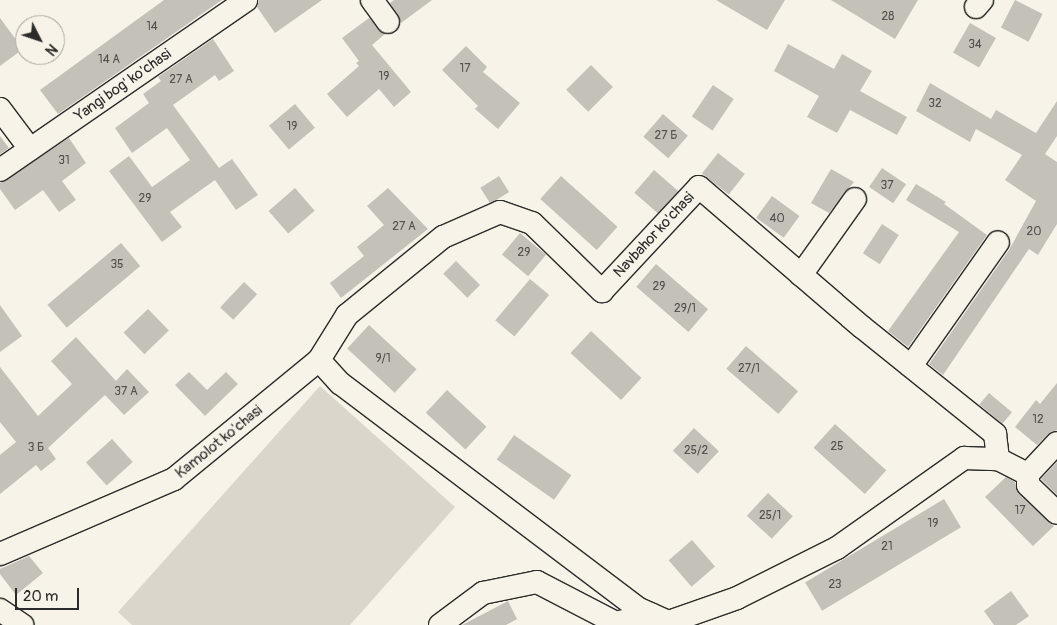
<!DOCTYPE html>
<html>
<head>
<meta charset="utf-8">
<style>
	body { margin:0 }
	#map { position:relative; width:1057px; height:625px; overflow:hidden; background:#f7f3e8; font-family:Pangolin,sans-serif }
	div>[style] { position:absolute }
	.green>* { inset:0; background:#dad6cc }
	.building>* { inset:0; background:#c4c1b9; transform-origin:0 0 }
	.roads { filter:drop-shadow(1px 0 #2b2b2b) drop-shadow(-1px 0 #2b2b2b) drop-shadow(0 1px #2b2b2b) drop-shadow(0 -1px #2b2b2b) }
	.minor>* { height:22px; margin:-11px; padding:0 11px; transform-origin:11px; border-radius:11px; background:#f7f3e8 }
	span { translate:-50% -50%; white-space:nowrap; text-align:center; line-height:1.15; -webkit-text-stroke:5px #f7f3e8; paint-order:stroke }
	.number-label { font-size:12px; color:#51504e }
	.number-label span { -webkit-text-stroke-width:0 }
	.street-label { font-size:15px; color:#2b2b2b }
	.north { position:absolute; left:15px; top:15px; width:50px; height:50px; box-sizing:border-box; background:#f7f3e8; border:1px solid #a5a39c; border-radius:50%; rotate:131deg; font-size:14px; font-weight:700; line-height:20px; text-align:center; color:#2b2b2b }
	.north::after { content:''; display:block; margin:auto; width:18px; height:22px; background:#2b2b2b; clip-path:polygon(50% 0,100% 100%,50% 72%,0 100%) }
	.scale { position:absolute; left:15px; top:588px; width:64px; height:22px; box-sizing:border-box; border:2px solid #2b2b2b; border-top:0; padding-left:6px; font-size:15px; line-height:18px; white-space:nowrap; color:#2b2b2b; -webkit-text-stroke:4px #f7f3e8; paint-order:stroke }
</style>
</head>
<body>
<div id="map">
	<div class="green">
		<i style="clip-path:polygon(320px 386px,455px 507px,350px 625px,132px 625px,118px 612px)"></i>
	</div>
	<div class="building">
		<i style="clip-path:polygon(164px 0,222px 0,58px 114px,40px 90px)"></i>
		<i style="clip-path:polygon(259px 0,322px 0,275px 33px,257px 7px)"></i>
		<i style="clip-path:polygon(394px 0,432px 0,401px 23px,390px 3px)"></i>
		<i style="clip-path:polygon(716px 0,785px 0,767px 30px)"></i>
		<i style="clip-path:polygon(831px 0,918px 0,895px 39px)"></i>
		<i style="left:1015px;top:0;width:31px;height:31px;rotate:27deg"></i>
		<i style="clip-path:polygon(0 18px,23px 49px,0 66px)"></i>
		<i style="clip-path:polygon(369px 18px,385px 34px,372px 45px,411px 92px,394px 107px,379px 89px,347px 117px,327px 94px,359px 66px,356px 63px,359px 61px,342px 38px)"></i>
		<i style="left:970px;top:23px;width:30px;height:34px;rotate:30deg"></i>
		<i style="clip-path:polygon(213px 39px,234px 71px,219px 81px,215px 75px,173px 105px,219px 168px,232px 159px,258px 195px,236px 210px,215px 180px,170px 212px,182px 227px,162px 242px,109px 171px,129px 156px,152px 187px,190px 160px,167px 128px,132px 153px,115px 128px,149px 103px,143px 94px,161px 81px,158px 77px)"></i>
		<i style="clip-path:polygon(788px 44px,834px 69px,842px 54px,872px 71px,860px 91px,907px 117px,897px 135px,850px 110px,837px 133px,807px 117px,819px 96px,774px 71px)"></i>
		<i style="clip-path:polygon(466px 46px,487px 67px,483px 72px,520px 103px,498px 129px,475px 109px,478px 106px,442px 70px)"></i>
		<i style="left:591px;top:65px;width:31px;height:35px;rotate:45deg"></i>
		<i style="clip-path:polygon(930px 83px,991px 119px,996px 110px,1036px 133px,1057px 101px,1057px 136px,1045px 154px,1057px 162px,1057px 224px,1038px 255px,1029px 249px,943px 375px,929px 364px,1009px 250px,1036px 201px,1005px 180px,1022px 155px,976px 129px,970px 142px,916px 111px)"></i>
		<i style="left:713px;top:85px;width:25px;height:38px;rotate:34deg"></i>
		<i style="left:295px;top:104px;width:31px;height:34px;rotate:50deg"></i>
		<i style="left:663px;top:114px;width:33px;height:30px;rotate:41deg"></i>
		<i style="clip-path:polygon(0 136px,9px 148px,0 154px)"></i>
		<i style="clip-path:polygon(69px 138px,86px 163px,62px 181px,76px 200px,59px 212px,43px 190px,15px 210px,0 189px,0 183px)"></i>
		<i style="left:718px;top:153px;width:34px;height:26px;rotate:38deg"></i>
		<i style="left:882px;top:168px;width:29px;height:23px;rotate:34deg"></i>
		<i style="clip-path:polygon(831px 169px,854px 182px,829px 213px,811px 203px)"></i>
		<i style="left:654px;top:170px;width:32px;height:30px;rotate:41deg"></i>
		<i style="left:499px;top:176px;width:19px;height:22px;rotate:58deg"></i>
		<i style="left:561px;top:176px;width:76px;height:31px;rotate:42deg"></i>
		<i style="clip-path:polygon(916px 184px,946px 202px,944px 204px,987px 235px,908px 347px,888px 331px,959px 232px,906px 200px)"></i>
		<i style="left:295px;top:188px;width:30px;height:35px;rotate:49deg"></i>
		<i style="clip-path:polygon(388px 188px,428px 229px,341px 298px,330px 283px,364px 256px,357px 247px,384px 225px,367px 206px)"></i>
		<i style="left:772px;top:196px;width:34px;height:27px;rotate:36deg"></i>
		<i style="left:882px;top:224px;width:20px;height:35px;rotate:33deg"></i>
		<i style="left:520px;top:233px;width:34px;height:28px;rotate:40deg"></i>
		<i style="left:121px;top:243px;width:30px;height:96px;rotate:50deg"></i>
		<i style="left:456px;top:261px;width:34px;height:18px;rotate:45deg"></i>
		<i style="left:656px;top:264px;width:69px;height:30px;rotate:41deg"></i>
		<i style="left:530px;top:279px;width:25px;height:54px;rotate:40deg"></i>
		<i style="left:244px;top:282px;width:18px;height:35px;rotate:43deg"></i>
		<i style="clip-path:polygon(0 305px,22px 336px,0 352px)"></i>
		<i style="left:148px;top:309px;width:30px;height:34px;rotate:46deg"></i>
		<i style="left:369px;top:325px;width:65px;height:32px;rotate:43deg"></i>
		<i style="left:591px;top:331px;width:69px;height:30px;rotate:43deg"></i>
		<i style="clip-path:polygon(76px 337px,116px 381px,127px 369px,149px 392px,124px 415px,105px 395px,48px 448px,56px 459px,41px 471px,36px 465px,0 494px,0 455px,16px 442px,0 422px,0 367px,38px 416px,72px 384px,51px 361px)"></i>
		<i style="left:746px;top:346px;width:69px;height:30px;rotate:41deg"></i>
		<i style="clip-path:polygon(189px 372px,207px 390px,226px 372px,238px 384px,205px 416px,175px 385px)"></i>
		<i style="clip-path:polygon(1057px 383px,1057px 430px,1048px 434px,1037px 445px,1015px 427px,1036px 400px,1040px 404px)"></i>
		<i style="left:447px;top:390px;width:54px;height:31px;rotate:43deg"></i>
		<i style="left:989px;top:393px;width:30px;height:15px;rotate:40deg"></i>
		<i style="left:835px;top:424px;width:69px;height:32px;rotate:42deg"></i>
		<i style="left:694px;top:428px;width:34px;height:31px;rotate:43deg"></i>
		<i style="left:514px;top:435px;width:70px;height:30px;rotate:35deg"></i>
		<i style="left:112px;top:439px;width:31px;height:35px;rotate:48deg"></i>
		<i style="clip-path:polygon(1057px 462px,1057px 495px,1041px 479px)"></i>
		<i style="clip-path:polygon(1006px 477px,1015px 482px,1019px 494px,1054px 526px,1033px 546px,985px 497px)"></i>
		<i style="left:768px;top:493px;width:34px;height:31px;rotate:43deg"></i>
		<i style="left:944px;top:499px;width:33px;height:162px;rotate:59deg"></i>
		<i style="left:692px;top:540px;width:35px;height:31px;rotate:49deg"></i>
		<i style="clip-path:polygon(29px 556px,43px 573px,16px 595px,0 574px,0 569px)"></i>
		<i style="clip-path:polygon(1011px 591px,1029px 616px,1016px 625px,994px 625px,984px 611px)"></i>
		<i style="clip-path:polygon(508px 601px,517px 619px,506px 625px,462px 625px)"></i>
	</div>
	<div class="roads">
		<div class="minor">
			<i style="left:372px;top:0;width:27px;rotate:54deg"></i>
			<i style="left:976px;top:7px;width:9px;rotate:-49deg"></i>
			<i style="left:0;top:109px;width:50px;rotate:53.1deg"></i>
			<i style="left:0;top:170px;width:299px;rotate:-34.6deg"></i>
			<i style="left:801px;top:275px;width:93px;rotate:-54.6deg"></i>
			<i style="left:319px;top:360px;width:31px;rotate:48deg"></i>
			<i style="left:340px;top:383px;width:373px;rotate:37.1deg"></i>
			<i style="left:637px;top:608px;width:35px;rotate:24deg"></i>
			<i style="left:669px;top:622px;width:72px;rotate:-19.4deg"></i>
			<i style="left:737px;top:598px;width:112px;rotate:-26.6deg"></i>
			<i style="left:837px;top:548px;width:156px;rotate:-35.3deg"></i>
			<i style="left:964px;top:458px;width:34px;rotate:2deg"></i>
			<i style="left:998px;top:459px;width:34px;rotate:27deg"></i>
			<i style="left:1028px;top:474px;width:11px;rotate:90deg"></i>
			<i style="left:1028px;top:485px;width:40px;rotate:44deg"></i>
			<i style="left:911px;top:366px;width:151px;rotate:-54.9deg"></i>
			<i style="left:1028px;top:474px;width:42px;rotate:-46.9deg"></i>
			<i style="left:0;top:554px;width:189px;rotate:-23.3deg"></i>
			<i style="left:174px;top:479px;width:188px;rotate:-39.4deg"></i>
			<i style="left:319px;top:360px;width:53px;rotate:-58.1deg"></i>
			<i style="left:347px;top:315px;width:124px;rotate:-39.1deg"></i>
			<i style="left:443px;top:237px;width:62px;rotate:-23.7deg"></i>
			<i style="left:500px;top:212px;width:34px;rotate:19deg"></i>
			<i style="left:532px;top:223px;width:98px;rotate:44.2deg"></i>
			<i style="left:602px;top:291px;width:142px;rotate:-47deg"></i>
			<i style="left:699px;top:187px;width:215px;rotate:40.7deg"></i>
			<i style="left:862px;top:327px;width:171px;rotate:38.8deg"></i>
			<i style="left:995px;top:434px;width:25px;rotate:83deg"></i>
			<i style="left:0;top:610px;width:27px;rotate:34deg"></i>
			<i style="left:440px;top:625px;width:54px;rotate:-36.7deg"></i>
			<i style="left:483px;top:593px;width:55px;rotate:-11.5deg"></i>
			<i style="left:537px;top:582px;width:89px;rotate:27.4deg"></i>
			<i style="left:616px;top:623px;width:36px;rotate:-14deg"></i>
		</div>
	</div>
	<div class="number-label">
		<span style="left:888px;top:17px">28</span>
		<span style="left:152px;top:27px">14</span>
		<span style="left:975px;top:45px">34</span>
		<span style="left:109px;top:60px">14 А</span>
		<span style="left:465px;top:69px">17</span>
		<span style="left:384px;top:77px">19</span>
		<span style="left:181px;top:80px">27 А</span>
		<span style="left:935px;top:104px">32</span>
		<span style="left:292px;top:127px">19</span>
		<span style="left:666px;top:136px">27 Б</span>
		<span style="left:64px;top:161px">31</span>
		<span style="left:887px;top:186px">37</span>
		<span style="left:145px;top:199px">29</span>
		<span style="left:777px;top:219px">40</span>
		<span style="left:404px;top:227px">27 А</span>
		<span style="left:1034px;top:232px">20</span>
		<span style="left:524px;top:253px">29</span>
		<span style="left:117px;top:265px">35</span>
		<span style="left:659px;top:287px">29</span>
		<span style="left:685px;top:309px">29/1</span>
		<span style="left:383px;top:359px">9/1</span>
		<span style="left:749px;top:369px">27/1</span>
		<span style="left:126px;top:392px">37 А</span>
		<span style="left:1038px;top:420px">12</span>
		<span style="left:837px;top:447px">25</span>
		<span style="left:36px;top:448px">3 Б</span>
		<span style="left:696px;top:451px">25/2</span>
		<span style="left:1020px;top:511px">17</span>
		<span style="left:770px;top:516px">25/1</span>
		<span style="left:933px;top:524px">19</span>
		<span style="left:887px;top:547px">21</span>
		<span style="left:835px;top:585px">23</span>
	</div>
	<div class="street-label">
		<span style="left:123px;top:85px;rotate:-35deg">Yangi bog' ko'chasi</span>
		<span style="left:654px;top:235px;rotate:-47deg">Navbahor ko'chasi</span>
		<span style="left:219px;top:442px;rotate:-39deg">Kamolot ko'chasi</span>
	</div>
	<div class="north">N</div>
	<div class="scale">20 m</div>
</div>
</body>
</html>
